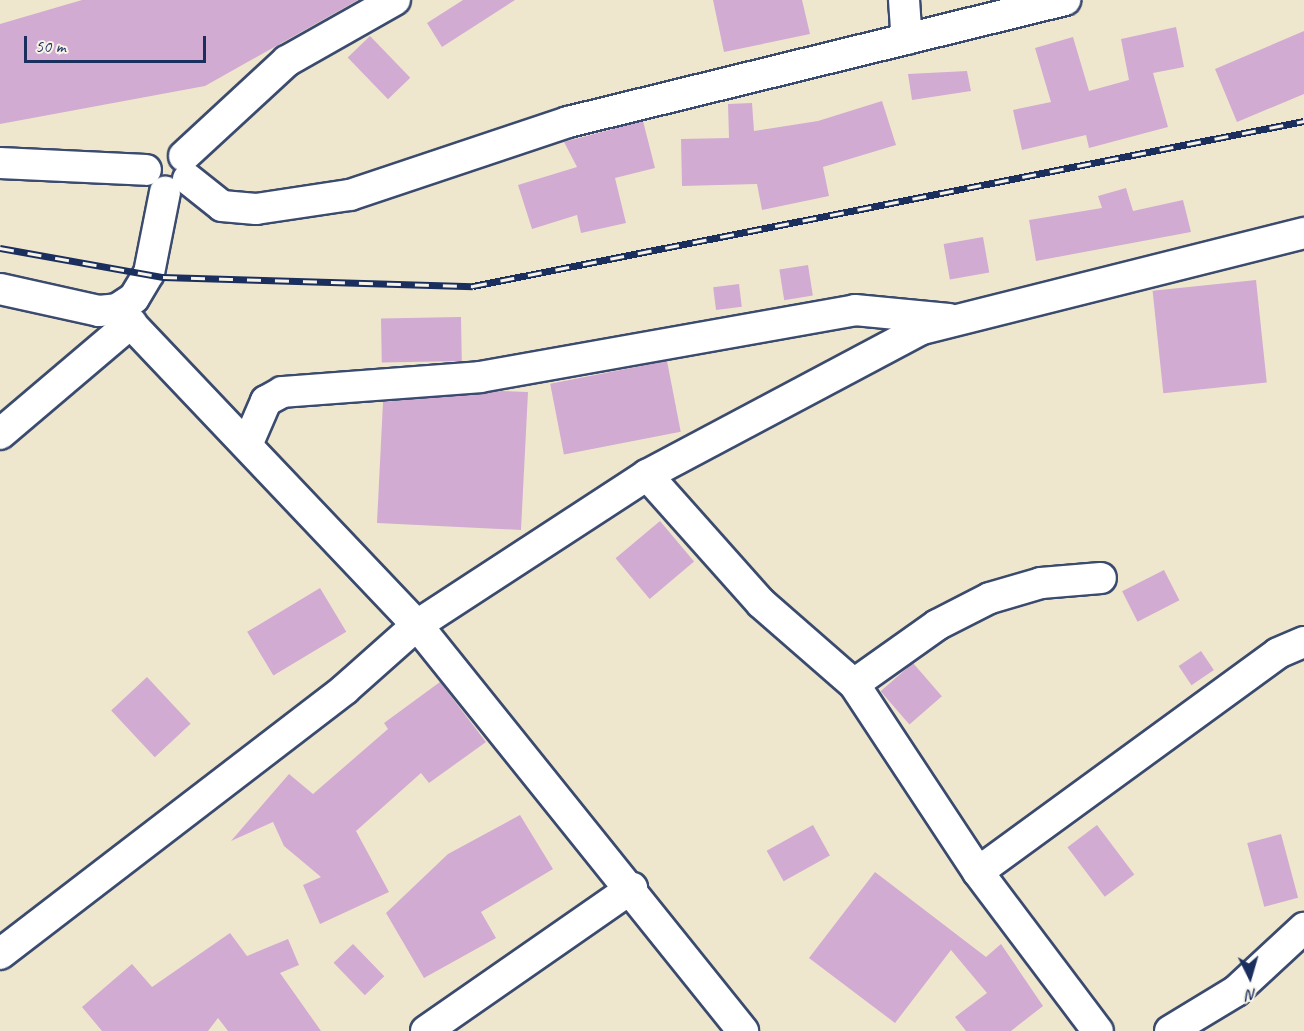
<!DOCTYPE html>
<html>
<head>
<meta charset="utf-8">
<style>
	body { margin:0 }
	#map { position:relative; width:1304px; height:1031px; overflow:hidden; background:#efe7cd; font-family:Caveat,sans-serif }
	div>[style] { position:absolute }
	.building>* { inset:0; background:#d1abd2; transform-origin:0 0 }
	.roads { filter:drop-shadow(2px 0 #3b4b6f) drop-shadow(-2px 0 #3b4b6f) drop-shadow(0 2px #3b4b6f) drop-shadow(0 -2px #3b4b6f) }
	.minor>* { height:30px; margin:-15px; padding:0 15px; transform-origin:15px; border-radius:15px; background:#fff }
	.rail>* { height:7px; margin-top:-3.5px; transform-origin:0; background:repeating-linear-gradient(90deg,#f7f3e8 0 14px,#1b2f5e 0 28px); box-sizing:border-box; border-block:2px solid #1b2f5e }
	span { translate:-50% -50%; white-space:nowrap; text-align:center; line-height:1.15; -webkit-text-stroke:6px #f7f3e8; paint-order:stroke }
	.north { position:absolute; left:1220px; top:947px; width:60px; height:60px; -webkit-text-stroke:4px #f7f3e8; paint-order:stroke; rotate:175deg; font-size:16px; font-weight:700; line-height:24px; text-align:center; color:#1b2f5e }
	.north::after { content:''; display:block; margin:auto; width:21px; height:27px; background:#1b2f5e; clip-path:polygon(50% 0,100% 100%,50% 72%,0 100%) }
	.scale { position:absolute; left:24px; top:36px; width:182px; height:27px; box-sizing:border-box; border:3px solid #1b2f5e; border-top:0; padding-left:8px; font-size:18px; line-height:21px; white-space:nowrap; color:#1b2f5e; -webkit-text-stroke:4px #f7f3e8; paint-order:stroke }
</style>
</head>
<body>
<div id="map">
	<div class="building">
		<i style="clip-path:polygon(82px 0,358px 0,205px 86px,0 124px,0 24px)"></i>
		<i style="clip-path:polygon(463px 0,515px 0,442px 47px,427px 23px)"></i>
		<i style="clip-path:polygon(713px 0,802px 0,810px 34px,724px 52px)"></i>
		<i style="clip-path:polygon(1176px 27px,1184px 67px,1153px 73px,1168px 127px,1089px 148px,1086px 135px,1022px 150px,1013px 110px,1051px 102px,1035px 48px,1073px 37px,1089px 91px,1129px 80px,1121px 39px)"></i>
		<i style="clip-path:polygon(1304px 31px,1304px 94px,1237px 122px,1215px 69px)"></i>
		<i style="left:370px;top:36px;width:58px;height:31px;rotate:46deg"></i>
		<i style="clip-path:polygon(967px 71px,971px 91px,912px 100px,908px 74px)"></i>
		<i style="clip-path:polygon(882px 101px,896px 145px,823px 167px,829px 196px,762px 210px,757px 184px,682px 186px,681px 139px,729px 138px,728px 104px,752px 103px,754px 131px,818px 121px)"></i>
		<i style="clip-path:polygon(643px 121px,655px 168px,615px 178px,626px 223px,581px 233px,577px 215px,532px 229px,518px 185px,577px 167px,564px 142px)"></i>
		<i style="clip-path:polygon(1126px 188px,1133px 211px,1183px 200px,1191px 232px,1036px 261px,1029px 220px,1102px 208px,1098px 196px)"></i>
		<i style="left:983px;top:237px;width:36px;height:40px;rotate:80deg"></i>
		<i style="left:808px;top:265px;width:31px;height:29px;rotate:81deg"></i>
		<i style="left:1256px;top:280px;width:103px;height:104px;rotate:84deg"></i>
		<i style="left:739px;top:284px;width:23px;height:26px;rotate:83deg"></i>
		<i style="left:461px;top:317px;width:44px;height:80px;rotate:89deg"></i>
		<i style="left:667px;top:361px;width:72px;height:119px;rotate:79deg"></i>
		<i style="clip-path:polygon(502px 391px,528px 392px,521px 530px,377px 523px,383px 402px)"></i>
		<i style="left:660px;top:521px;width:53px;height:58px;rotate:50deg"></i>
		<i style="left:1164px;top:570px;width:34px;height:47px;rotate:63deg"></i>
		<i style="left:320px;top:588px;width:51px;height:85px;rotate:59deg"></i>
		<i style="left:1201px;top:651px;width:23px;height:27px;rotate:56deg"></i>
		<i style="left:913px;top:663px;width:44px;height:43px;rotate:49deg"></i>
		<i style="left:147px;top:677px;width:64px;height:49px;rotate:47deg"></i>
		<i style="clip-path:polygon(440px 682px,486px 742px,429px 783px,421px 773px,356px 831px,389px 892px,320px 924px,303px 885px,321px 877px,284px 846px,273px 822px,231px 841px,289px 774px,313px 794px,388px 729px,384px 723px)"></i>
		<i style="clip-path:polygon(520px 815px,553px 869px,481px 912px,496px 938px,424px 978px,386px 913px,448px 854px)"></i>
		<i style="left:813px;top:825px;width:35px;height:53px;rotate:61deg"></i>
		<i style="left:1097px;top:825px;width:62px;height:37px;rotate:53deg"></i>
		<i style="left:1281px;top:834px;width:66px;height:35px;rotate:75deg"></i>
		<i style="clip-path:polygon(875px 872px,986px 957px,1001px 944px,1043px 1006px,1011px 1031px,966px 1031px,955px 1017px,987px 993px,951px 950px,895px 1023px,809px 958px)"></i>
		<i style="clip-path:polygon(230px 933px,247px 956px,288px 939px,299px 965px,280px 973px,321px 1031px,228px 1031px,218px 1018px,208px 1031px,102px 1031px,82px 1007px,132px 964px,152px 987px)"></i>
		<i style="left:353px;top:944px;width:45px;height:27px;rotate:46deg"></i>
	</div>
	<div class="roads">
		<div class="minor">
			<i style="left:904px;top:0;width:39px;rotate:86deg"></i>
			<i style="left:184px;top:156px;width:140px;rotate:-42.7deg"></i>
			<i style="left:287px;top:61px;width:124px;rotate:-29.5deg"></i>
			<i style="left:0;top:163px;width:146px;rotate:2.7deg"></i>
			<i style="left:188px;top:179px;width:43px;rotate:38.5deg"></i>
			<i style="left:222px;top:206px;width:34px;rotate:5deg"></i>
			<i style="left:256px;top:209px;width:95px;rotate:-8.5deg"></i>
			<i style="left:350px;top:195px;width:230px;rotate:-18.5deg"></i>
			<i style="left:568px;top:122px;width:512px;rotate:-13.79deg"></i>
			<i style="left:0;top:289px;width:101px;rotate:12.5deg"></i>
			<i style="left:99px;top:311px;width:18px;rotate:-6deg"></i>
			<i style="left:117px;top:309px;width:20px;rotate:-33deg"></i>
			<i style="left:134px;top:298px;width:29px;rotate:-59deg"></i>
			<i style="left:149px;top:273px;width:83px;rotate:-78.8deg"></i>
			<i style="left:117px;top:309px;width:436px;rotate:46.5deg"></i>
			<i style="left:417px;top:625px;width:521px;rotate:51.24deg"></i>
			<i style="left:0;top:434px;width:172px;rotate:-40.3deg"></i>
			<i style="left:247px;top:445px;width:48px;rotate:-66.6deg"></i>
			<i style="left:266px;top:401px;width:18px;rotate:-29deg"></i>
			<i style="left:282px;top:392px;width:199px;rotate:-4.3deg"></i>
			<i style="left:480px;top:377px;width:381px;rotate:-10.1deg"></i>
			<i style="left:855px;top:310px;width:94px;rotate:5.5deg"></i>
			<i style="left:647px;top:475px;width:171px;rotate:48.3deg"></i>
			<i style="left:761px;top:603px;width:123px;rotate:41.1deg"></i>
			<i style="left:854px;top:684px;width:225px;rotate:56.6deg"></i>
			<i style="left:978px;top:872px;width:199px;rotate:53deg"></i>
			<i style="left:854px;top:684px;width:102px;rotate:-35.4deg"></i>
			<i style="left:937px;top:625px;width:59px;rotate:-27deg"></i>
			<i style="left:990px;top:598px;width:53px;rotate:-16.4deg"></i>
			<i style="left:1041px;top:583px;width:60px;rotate:-4.8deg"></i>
			<i style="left:978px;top:872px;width:371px;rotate:-36.1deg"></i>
			<i style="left:1278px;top:653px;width:28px;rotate:-23deg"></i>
			<i style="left:0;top:954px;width:435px;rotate:-37.5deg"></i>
			<i style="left:345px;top:689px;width:96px;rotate:-41.6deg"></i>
			<i style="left:417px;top:625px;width:275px;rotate:-33.1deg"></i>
			<i style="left:647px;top:475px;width:311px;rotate:-28deg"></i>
			<i style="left:922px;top:329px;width:394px;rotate:-14.1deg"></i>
			<i style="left:426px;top:1031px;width:251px;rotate:-34.8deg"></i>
			<i style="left:1170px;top:1031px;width:77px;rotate:-31.2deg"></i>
			<i style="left:1236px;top:991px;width:93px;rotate:-42.8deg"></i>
		</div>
	</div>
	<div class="rail">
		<i style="left:0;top:248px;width:166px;rotate:10.1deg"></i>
		<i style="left:163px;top:277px;width:310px;rotate:1.7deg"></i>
		<i style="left:473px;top:286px;width:847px;rotate:-11.23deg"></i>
	</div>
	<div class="north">N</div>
	<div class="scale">50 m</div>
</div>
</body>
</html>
